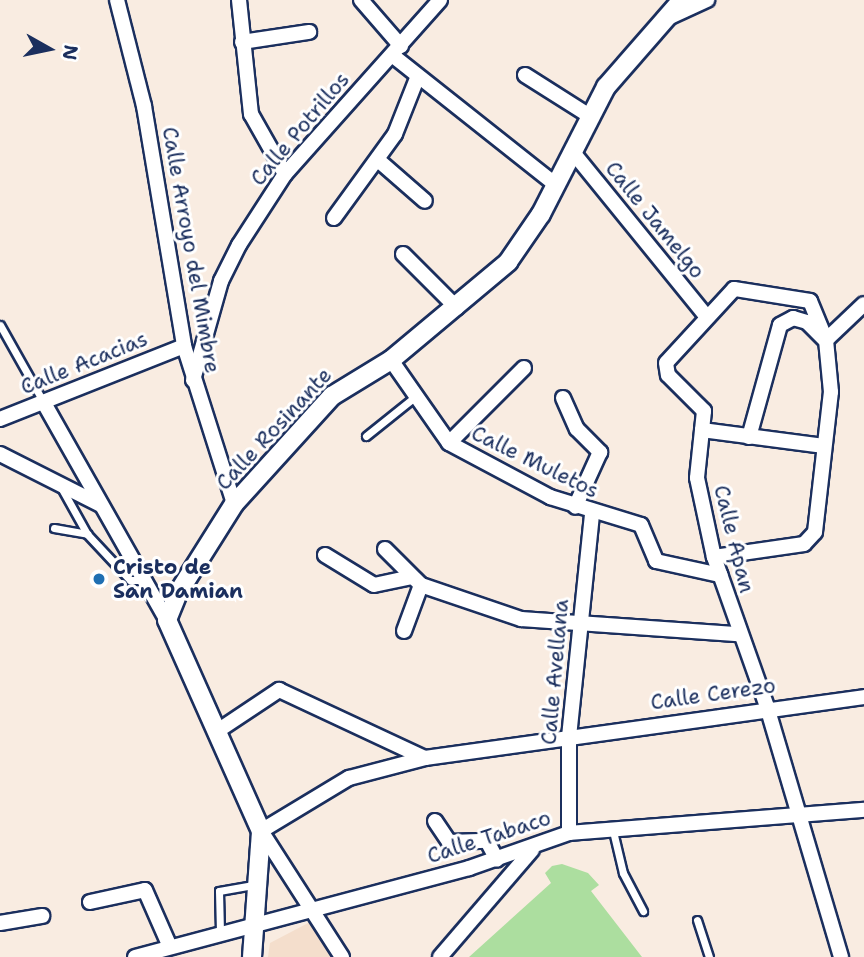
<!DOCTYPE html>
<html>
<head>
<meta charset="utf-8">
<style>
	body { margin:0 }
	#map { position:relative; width:864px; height:957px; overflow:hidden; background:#f9ece1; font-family:"Shantell Sans",sans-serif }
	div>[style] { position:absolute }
	.built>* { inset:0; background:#f4decc }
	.green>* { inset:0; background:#acde9f }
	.roads { filter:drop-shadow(2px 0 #1b2f5e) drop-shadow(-2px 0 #1b2f5e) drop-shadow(0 2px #1b2f5e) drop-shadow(0 -2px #1b2f5e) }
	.service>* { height:7px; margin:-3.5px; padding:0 3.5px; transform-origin:3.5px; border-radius:3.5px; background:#fff }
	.minor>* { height:14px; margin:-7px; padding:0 7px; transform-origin:7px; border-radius:7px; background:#fff }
	.tertiary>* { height:18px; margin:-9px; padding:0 9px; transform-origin:9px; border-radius:9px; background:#fff }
	.dots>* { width:19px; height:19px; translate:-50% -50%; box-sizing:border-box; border:4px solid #fff; border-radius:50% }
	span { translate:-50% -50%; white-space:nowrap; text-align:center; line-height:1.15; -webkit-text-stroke:6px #fff; paint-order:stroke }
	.street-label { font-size:21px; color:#1b2f5e }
	.poi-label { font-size:21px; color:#1b2f5e; font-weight:700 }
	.left { translate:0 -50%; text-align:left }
	.north { position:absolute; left:14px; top:14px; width:70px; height:70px; -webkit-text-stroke:5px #fff; paint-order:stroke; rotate:99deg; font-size:19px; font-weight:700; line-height:28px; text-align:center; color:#1b2f5e }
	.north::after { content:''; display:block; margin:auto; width:24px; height:32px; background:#1b2f5e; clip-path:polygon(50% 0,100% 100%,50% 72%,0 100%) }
</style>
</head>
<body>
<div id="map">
	<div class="built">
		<i style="clip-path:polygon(312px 921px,332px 957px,268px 957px,270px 943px)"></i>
	</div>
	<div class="green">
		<i style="clip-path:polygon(562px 864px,588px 873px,599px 885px,591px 891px,642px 957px,469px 957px,551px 883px,545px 873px,552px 866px)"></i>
	</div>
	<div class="roads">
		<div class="service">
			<i style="left:0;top:325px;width:90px;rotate:60.6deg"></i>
			<i style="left:366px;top:436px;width:64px;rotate:-38.7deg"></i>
			<i style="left:62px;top:489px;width:51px;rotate:60.9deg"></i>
			<i style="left:54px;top:528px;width:34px;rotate:10deg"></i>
			<i style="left:87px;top:534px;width:63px;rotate:46.9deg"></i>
			<i style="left:130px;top:580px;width:13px"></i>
			<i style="left:613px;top:831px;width:43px;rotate:76.6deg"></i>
			<i style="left:623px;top:873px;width:43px;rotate:62.2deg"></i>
			<i style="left:697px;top:920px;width:39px;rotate:72deg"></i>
			<i style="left:220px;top:932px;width:41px;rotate:-91.4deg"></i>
			<i style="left:219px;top:891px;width:39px;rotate:-10deg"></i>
		</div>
		<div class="minor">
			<i style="left:117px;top:0;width:109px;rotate:75.7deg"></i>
			<i style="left:144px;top:106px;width:243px;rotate:80.5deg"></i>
			<i style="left:184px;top:346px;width:166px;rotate:72.4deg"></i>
			<i style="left:239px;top:0;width:115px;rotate:84deg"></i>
			<i style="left:251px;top:114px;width:69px;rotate:60.5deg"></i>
			<i style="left:361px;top:0;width:61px;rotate:49deg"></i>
			<i style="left:670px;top:17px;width:41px;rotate:-24.7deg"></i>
			<i style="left:242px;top:42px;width:68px;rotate:-8.5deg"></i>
			<i style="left:392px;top:55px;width:209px;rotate:38.4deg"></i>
			<i style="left:525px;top:75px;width:75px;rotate:32.4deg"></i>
			<i style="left:572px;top:151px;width:213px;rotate:50.9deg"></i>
			<i style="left:378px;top:160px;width:62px;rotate:41.1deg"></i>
			<i style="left:334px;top:218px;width:104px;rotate:-54deg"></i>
			<i style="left:395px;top:134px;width:62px;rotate:-68.4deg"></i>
			<i style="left:403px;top:254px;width:76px;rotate:45deg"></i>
			<i style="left:826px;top:340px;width:52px;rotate:-43.5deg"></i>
			<i style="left:391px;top:360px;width:101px;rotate:55.1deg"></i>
			<i style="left:449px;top:443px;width:115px;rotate:28.1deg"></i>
			<i style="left:550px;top:497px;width:95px;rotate:17.1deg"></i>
			<i style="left:641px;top:525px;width:39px;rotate:67deg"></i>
			<i style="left:656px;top:561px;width:66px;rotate:12.3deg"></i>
			<i style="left:193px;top:380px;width:103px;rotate:-74.2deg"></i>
			<i style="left:221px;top:281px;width:40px;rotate:-63.4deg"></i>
			<i style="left:239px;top:245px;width:85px;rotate:-57.1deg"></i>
			<i style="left:285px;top:174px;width:233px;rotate:-48.3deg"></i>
			<i style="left:563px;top:398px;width:34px;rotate:66deg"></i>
			<i style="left:577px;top:429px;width:33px;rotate:45deg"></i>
			<i style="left:600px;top:452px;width:60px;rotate:114.4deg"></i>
			<i style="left:44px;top:403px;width:249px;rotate:60.5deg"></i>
			<i style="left:0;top:419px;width:198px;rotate:-21.6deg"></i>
			<i style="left:702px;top:430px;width:123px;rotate:7.5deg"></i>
			<i style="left:749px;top:437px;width:116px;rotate:-74.5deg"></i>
			<i style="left:780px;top:325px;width:15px;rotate:-28deg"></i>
			<i style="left:793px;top:318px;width:15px;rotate:16deg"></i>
			<i style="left:807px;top:322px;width:24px;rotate:45deg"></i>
			<i style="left:449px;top:443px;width:106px;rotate:-45deg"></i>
			<i style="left:0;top:454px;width:113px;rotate:26.8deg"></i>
			<i style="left:385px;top:549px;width:51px;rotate:45deg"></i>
			<i style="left:421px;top:585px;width:106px;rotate:18.8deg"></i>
			<i style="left:521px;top:619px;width:218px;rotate:4deg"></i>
			<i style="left:325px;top:555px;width:57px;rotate:31.5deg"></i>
			<i style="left:374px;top:585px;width:38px;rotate:-12deg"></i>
			<i style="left:714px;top:557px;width:91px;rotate:-8.2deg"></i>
			<i style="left:804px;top:544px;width:16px;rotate:-47deg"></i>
			<i style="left:815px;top:532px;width:141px;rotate:-83.5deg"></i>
			<i style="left:831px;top:392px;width:52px;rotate:-95.5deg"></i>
			<i style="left:826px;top:340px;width:42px;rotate:-112.3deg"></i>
			<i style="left:810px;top:301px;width:77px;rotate:-171deg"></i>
			<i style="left:734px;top:289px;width:100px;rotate:132.6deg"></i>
			<i style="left:666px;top:363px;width:12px;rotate:81deg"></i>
			<i style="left:668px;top:375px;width:51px;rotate:45deg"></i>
			<i style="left:704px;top:411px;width:67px;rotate:96deg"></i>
			<i style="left:697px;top:478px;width:81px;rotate:77.9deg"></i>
			<i style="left:714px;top:557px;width:159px;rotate:70.5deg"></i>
			<i style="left:767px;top:707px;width:261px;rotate:73.5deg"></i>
			<i style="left:404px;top:631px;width:49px;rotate:-69.7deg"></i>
			<i style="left:216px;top:732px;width:76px;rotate:-33.7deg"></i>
			<i style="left:279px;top:690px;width:161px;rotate:25deg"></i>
			<i style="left:425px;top:758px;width:443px;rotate:-7.9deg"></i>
			<i style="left:435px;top:821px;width:25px;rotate:56deg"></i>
			<i style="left:449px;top:842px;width:38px;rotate:-2deg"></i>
			<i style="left:487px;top:841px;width:21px;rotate:62deg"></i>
			<i style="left:569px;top:833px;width:96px;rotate:-90deg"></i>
			<i style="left:569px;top:737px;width:224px;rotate:-84.1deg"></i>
			<i style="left:90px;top:902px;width:56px;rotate:-12.3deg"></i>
			<i style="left:145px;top:890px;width:62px;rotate:66.3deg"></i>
			<i style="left:0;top:923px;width:43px;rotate:-9.5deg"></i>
			<i style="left:135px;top:957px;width:346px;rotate:-14.9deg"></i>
			<i style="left:469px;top:868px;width:106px;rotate:-19.3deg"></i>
			<i style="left:569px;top:833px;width:296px;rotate:-4.5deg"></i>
			<i style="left:342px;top:957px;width:150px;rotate:-122.7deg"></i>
			<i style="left:261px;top:831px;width:103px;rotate:-31.1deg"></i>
			<i style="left:349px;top:778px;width:79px;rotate:-14.7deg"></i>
			<i style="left:440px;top:957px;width:141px;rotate:-49.3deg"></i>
		</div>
		<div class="tertiary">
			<i style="left:252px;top:957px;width:126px;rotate:-85.9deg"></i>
			<i style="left:261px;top:831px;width:231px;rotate:-114deg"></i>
			<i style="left:167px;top:620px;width:29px;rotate:-68deg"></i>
			<i style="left:178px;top:593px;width:105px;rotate:-57.8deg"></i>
			<i style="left:234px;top:504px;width:146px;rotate:-47.8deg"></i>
			<i style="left:332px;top:396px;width:69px;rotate:-31.4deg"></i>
			<i style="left:391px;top:360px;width:153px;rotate:-39.9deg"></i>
			<i style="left:508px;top:262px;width:58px;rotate:-55.5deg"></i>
			<i style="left:541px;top:214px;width:143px;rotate:-62.9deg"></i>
			<i style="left:606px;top:87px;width:116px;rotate:-48.9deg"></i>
		</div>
	</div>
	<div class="dots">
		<i style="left:99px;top:579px;background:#1f6fb2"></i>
	</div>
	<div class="street-label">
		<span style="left:300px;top:129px;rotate:-50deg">Calle Potrillos</span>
		<span style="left:655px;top:220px;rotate:51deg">Calle Jamelgo</span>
		<span style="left:191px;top:250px;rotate:80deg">Calle Arroyo del Mimbre</span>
		<span style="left:84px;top:363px;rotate:-22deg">Calle Acacias</span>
		<span style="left:274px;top:429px;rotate:-47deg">Calle Rosinante</span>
		<span style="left:535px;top:462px;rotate:26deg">Calle Muletos</span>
		<span style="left:734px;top:539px;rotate:76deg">Calle Apan</span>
		<span style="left:555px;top:672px;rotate:-85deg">Calle Avellana</span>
		<span style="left:713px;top:694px;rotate:-8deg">Calle Cerezo</span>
		<span style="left:489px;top:837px;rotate:-18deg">Calle Tabaco</span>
	</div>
	<div class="poi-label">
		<span class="left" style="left:113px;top:579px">Cristo de<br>San Damian</span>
	</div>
	<div class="north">N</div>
</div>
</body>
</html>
